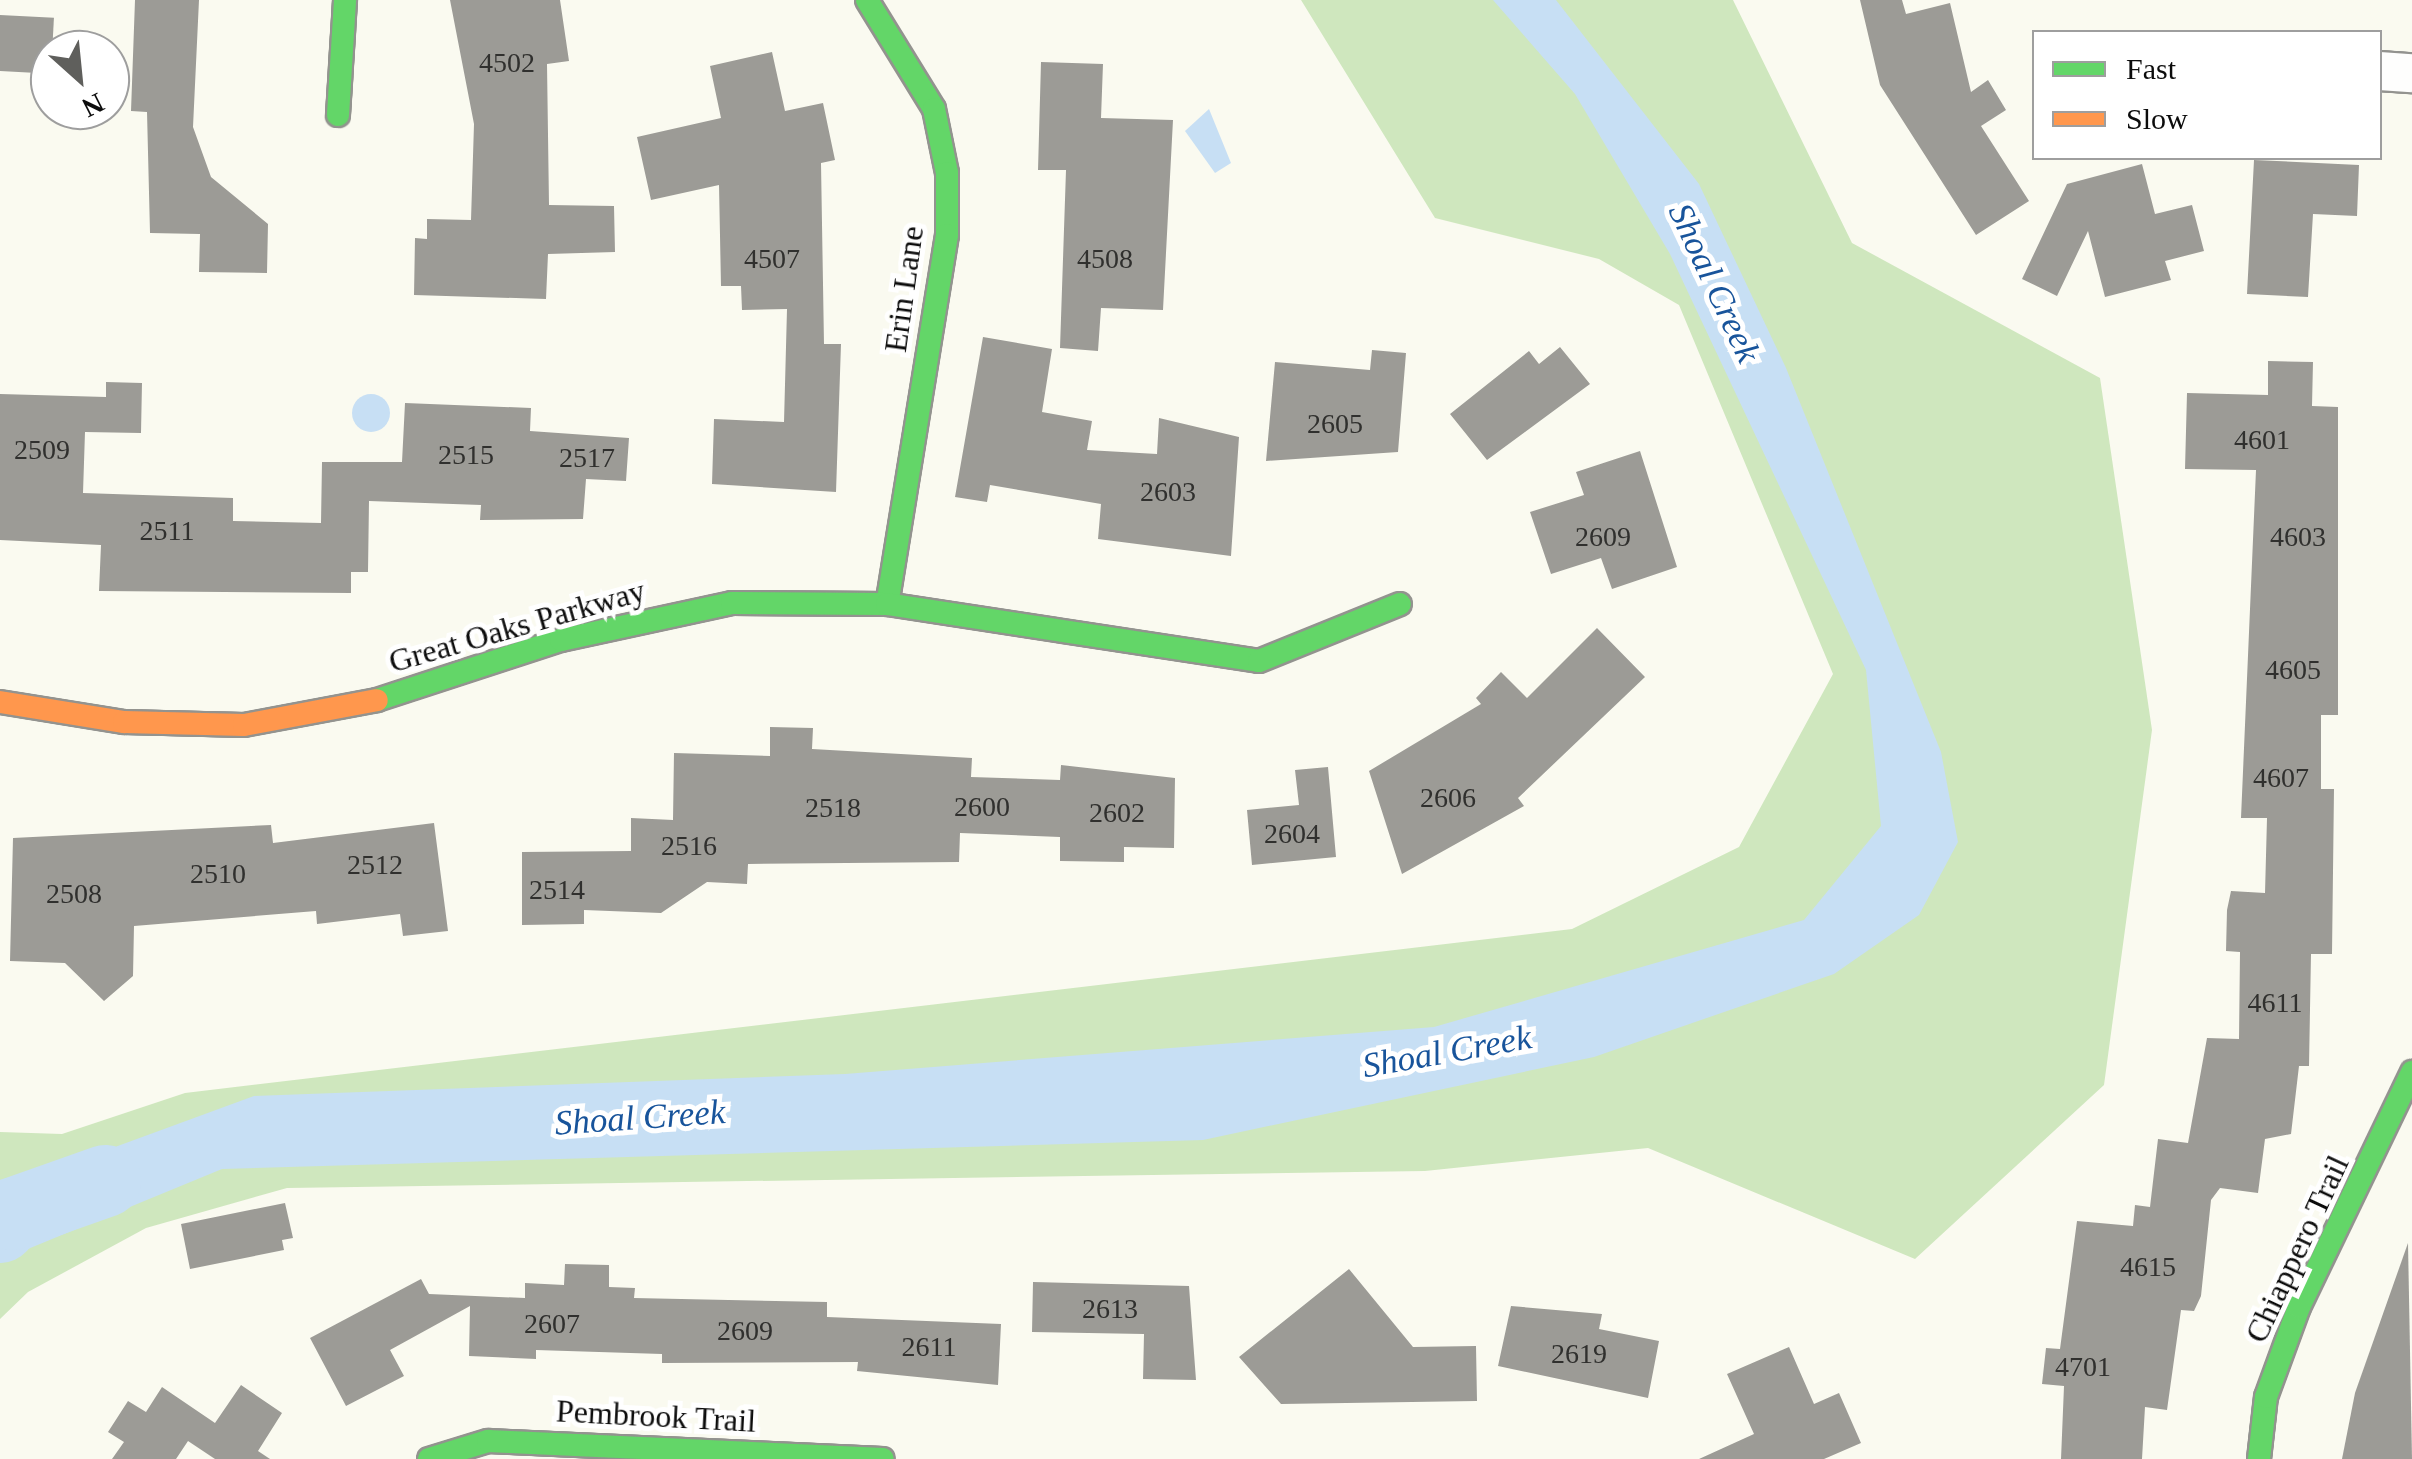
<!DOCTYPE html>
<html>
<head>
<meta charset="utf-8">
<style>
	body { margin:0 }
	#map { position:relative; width:2412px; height:1459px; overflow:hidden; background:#fafaf0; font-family:Georgia,serif }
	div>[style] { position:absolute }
	.forest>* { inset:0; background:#cfe7be }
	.water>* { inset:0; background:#c7dff4 }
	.round { border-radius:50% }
	.river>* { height:72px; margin:-36px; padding:0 36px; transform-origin:36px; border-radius:36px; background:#c7dff4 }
	.building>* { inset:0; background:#9c9b96; transform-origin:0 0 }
	.roads { filter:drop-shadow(2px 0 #93938f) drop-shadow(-2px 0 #93938f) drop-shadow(0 2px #93938f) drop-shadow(0 -2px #93938f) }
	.street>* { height:38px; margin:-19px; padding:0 19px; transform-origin:19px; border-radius:19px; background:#fefefd }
	.fast>* { height:22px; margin:-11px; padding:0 11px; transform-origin:11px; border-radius:11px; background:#63d668 }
	.slow>* { height:22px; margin:-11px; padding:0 11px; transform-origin:11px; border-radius:11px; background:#ff974d }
	span { translate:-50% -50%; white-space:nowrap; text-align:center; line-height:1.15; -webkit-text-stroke:10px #fff; paint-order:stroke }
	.number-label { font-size:28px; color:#30302e }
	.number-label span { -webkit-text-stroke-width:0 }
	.street-label { font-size:32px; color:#0c0c0c }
	.water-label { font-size:35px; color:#18549b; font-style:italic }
	.legend { position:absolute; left:2032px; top:30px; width:350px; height:130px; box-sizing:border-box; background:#fff; border:2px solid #9e9e9e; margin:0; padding:12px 18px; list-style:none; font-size:30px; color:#0c0c0c }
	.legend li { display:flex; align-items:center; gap:20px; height:50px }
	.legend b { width:50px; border:2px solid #9e9e9e }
	.north { position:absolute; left:30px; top:30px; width:100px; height:100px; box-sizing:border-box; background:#fff; border:2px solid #9e9e9e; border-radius:50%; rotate:153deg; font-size:28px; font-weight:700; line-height:40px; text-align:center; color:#0c0c0c }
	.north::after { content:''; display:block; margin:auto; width:35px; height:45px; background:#5f5f5c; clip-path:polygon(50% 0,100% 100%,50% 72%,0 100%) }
</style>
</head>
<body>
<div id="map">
	<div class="forest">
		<i style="clip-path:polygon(1301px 0,1733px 0,1852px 243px,2100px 378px,2152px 730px,2104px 1085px,1915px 1259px,1648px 1148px,1425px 1171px,287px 1188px,146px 1228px,28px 1292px,0 1319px,0 1132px,62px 1134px,185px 1093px,1572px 929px,1739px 847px,1833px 674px,1679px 305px,1599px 259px,1435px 218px)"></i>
	</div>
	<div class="water">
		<i style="clip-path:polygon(1493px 0,1556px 0,1699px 184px,1786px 368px,1941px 752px,1958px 842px,1919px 915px,1834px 974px,1594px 1057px,1203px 1140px,222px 1169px,23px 1251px,6px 1187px,254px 1096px,845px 1074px,1434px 1027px,1804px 920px,1881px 826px,1866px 670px,1670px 254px,1575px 94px)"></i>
		<i style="clip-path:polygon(1209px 109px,1231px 163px,1215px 173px,1185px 131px)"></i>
		<i class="round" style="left:352px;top:394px;width:38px;height:38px"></i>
	</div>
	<div class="river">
		<i style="left:0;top:1227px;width:18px;rotate:-47deg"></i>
		<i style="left:12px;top:1214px;width:99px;rotate:-19.5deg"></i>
	</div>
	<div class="building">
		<i style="clip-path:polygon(135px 0,199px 0,193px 127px,211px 177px,268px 224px,267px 273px,199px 272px,200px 234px,150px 233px,147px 112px,131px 111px)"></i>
		<i style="clip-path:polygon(450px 0,560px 0,569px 61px,547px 64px,549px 205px,614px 206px,615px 252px,548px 254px,546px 299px,414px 295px,415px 238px,427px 239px,427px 219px,471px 220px,474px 124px)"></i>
		<i style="clip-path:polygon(1860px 0,1902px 0,1906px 14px,1950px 3px,1971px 92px,1988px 80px,2006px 110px,1981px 126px,2029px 201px,1976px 235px,1880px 85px)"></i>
		<i style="left:0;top:15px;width:54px;height:56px;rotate:3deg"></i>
		<i style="clip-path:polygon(772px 52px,785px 111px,823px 103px,835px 160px,821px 163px,824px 344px,841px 344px,836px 492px,712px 484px,714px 419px,784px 422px,787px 309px,742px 310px,741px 286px,721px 286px,719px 185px,651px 200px,637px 137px,721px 118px,710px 66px)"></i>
		<i style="clip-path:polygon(1041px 62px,1103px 64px,1101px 118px,1173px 120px,1163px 310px,1101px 308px,1098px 351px,1060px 348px,1066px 170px,1038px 170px)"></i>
		<i style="clip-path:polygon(2254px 160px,2359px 165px,2357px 216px,2313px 214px,2308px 297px,2247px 294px)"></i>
		<i style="clip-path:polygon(2142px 164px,2155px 214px,2192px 205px,2204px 251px,2165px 261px,2171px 280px,2105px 297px,2088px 231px,2057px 296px,2022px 279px,2067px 184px)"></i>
		<i style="clip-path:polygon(983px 337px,1052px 349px,1042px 412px,1092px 421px,1087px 450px,1157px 454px,1159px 418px,1239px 437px,1231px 556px,1098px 539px,1101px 504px,990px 485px,987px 502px,955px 497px)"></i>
		<i style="clip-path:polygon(1560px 347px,1590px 384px,1487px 460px,1450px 414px,1529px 351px,1539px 364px)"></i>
		<i style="clip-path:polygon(1372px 350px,1406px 353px,1398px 452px,1266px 461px,1275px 362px,1370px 370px)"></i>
		<i style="clip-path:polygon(2268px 361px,2313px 362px,2312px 406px,2338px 407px,2338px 715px,2321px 715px,2321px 789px,2334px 789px,2332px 954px,2311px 954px,2309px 1066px,2299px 1066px,2291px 1134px,2265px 1139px,2258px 1193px,2220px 1188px,2211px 1200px,2201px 1296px,2194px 1311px,2181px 1310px,2167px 1410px,2145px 1407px,2142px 1459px,2061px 1459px,2064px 1386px,2042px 1384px,2046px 1348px,2060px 1349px,2077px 1221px,2133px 1226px,2135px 1205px,2150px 1207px,2158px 1139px,2188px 1143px,2207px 1038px,2239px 1039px,2240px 952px,2226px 951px,2227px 910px,2231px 891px,2265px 893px,2267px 818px,2241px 818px,2256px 470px,2185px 469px,2187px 393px,2268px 395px)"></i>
		<i style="clip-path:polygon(106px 382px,142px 383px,141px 433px,85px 432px,83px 493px,233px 498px,233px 521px,321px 523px,322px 462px,402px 462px,405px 403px,531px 408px,530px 431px,629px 438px,626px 481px,586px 479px,583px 519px,480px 520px,481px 505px,369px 501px,368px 572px,351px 572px,351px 593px,99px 591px,101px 545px,0 540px,0 394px,106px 397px)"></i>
		<i style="clip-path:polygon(1640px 451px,1677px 567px,1612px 589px,1601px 558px,1551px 574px,1530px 512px,1584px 495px,1576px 472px)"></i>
		<i style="clip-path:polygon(1597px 628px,1645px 677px,1518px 798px,1524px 806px,1402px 874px,1369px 771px,1481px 704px,1476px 698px,1501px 672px,1527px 698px)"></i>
		<i style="clip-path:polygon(770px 727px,813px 728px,812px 749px,972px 758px,971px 777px,1060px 780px,1061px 765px,1175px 778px,1174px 848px,1124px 847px,1124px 862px,1060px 861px,1060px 837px,960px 833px,959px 862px,748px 864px,747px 884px,707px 882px,661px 913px,584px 910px,584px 924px,522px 925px,522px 852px,631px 851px,631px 818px,673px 820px,674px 753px,770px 756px)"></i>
		<i style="clip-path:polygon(1328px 767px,1336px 857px,1252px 865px,1247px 810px,1299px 805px,1295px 770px)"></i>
		<i style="clip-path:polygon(434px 823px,448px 931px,403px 936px,400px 914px,317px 924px,316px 911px,134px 926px,133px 976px,104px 1001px,65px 963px,10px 961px,13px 838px,271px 825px,273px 843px)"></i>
		<i style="clip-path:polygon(285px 1203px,293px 1238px,282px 1240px,284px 1250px,190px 1269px,181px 1224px)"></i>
		<i style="clip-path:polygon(2408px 1243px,2412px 1459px,2342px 1459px,2355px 1393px)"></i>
		<i style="clip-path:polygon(565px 1264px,609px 1265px,609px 1287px,635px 1288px,634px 1298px,827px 1302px,827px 1317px,1001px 1324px,998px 1385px,857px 1371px,858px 1362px,662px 1363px,662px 1354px,536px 1350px,536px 1359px,469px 1356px,470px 1306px,390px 1350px,404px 1376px,346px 1406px,310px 1338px,421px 1279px,429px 1294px,525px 1298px,525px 1283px,564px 1285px)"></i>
		<i style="clip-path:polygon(1349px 1269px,1413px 1347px,1476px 1346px,1477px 1401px,1281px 1404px,1239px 1357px)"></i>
		<i style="clip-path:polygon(1033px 1282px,1189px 1286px,1196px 1380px,1143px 1379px,1144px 1334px,1032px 1332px)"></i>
		<i style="clip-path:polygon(1511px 1306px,1602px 1314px,1599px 1329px,1659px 1341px,1648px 1398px,1498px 1366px)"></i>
		<i style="clip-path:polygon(1789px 1347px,1814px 1404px,1839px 1393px,1861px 1443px,1824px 1459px,1699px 1459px,1754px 1434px,1727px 1374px)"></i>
		<i style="clip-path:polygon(241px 1385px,282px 1413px,258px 1451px,270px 1459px,215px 1459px,188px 1441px,176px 1459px,112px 1459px,124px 1442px,108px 1432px,128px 1401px,146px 1412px,162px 1387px,215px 1423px)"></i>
	</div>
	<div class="roads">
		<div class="street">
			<i style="left:2380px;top:71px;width:32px;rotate:4deg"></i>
		</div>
		<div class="fast">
			<i style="left:867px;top:0;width:128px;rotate:58.4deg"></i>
			<i style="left:934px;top:109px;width:65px;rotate:78.5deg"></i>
			<i style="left:947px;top:173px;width:62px;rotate:90deg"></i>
			<i style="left:947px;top:235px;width:374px;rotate:99.2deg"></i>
			<i style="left:338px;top:115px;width:115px;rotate:-86.5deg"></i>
			<i style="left:377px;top:700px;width:194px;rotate:-18.1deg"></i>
			<i style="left:561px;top:640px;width:175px;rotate:-12.2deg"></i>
			<i style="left:732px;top:603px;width:155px;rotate:0.4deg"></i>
			<i style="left:887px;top:604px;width:376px;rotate:8.7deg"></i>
			<i style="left:1259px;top:661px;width:152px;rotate:-22deg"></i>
			<i style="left:429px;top:1459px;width:62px;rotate:-17deg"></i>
			<i style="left:488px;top:1441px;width:395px;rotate:2.6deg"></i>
			<i style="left:2259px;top:1459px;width:62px;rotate:-83.6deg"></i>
			<i style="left:2266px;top:1397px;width:96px;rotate:-69.9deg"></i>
			<i style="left:2299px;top:1307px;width:261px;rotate:-64.3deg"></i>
		</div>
		<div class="slow">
			<i style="left:0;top:702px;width:126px;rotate:9.2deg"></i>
			<i style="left:124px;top:722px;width:120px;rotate:1.4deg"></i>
			<i style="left:244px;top:725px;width:135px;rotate:-10.6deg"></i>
		</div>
	</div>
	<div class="number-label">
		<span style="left:507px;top:63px">4502</span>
		<span style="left:772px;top:259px">4507</span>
		<span style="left:1105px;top:259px">4508</span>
		<span style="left:1335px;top:424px">2605</span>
		<span style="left:2262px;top:440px">4601</span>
		<span style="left:42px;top:450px">2509</span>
		<span style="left:466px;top:455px">2515</span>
		<span style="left:587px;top:458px">2517</span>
		<span style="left:1168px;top:492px">2603</span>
		<span style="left:167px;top:531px">2511</span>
		<span style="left:1603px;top:537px">2609</span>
		<span style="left:2298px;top:537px">4603</span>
		<span style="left:2293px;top:670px">4605</span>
		<span style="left:2281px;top:778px">4607</span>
		<span style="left:1448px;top:798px">2606</span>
		<span style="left:982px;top:807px">2600</span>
		<span style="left:833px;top:808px">2518</span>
		<span style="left:1117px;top:813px">2602</span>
		<span style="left:1292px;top:834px">2604</span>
		<span style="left:689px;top:846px">2516</span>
		<span style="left:375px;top:865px">2512</span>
		<span style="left:218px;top:874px">2510</span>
		<span style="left:557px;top:890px">2514</span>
		<span style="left:74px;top:894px">2508</span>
		<span style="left:2275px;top:1003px">4611</span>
		<span style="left:2148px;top:1267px">4615</span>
		<span style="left:1110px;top:1309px">2613</span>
		<span style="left:552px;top:1324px">2607</span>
		<span style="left:745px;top:1331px">2609</span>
		<span style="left:929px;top:1347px">2611</span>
		<span style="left:1579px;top:1354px">2619</span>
		<span style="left:2083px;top:1367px">4701</span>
	</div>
	<div class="street-label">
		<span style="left:904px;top:289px;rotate:-82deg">Erin Lane</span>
		<span style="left:517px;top:626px;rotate:-16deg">Great Oaks Parkway</span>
		<span style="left:2297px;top:1249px;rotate:-65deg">Chiappero Trail</span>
		<span style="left:656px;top:1416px;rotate:3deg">Pembrook Trail</span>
	</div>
	<div class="water-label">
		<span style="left:1714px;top:283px;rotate:65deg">Shoal Creek</span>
		<span style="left:1447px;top:1052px;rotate:-10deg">Shoal Creek</span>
		<span style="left:640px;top:1118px;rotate:-4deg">Shoal Creek</span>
	</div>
	<ul class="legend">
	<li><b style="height:12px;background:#63d668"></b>Fast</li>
	<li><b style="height:12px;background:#ff974d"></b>Slow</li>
	</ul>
	<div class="north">N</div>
</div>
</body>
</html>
